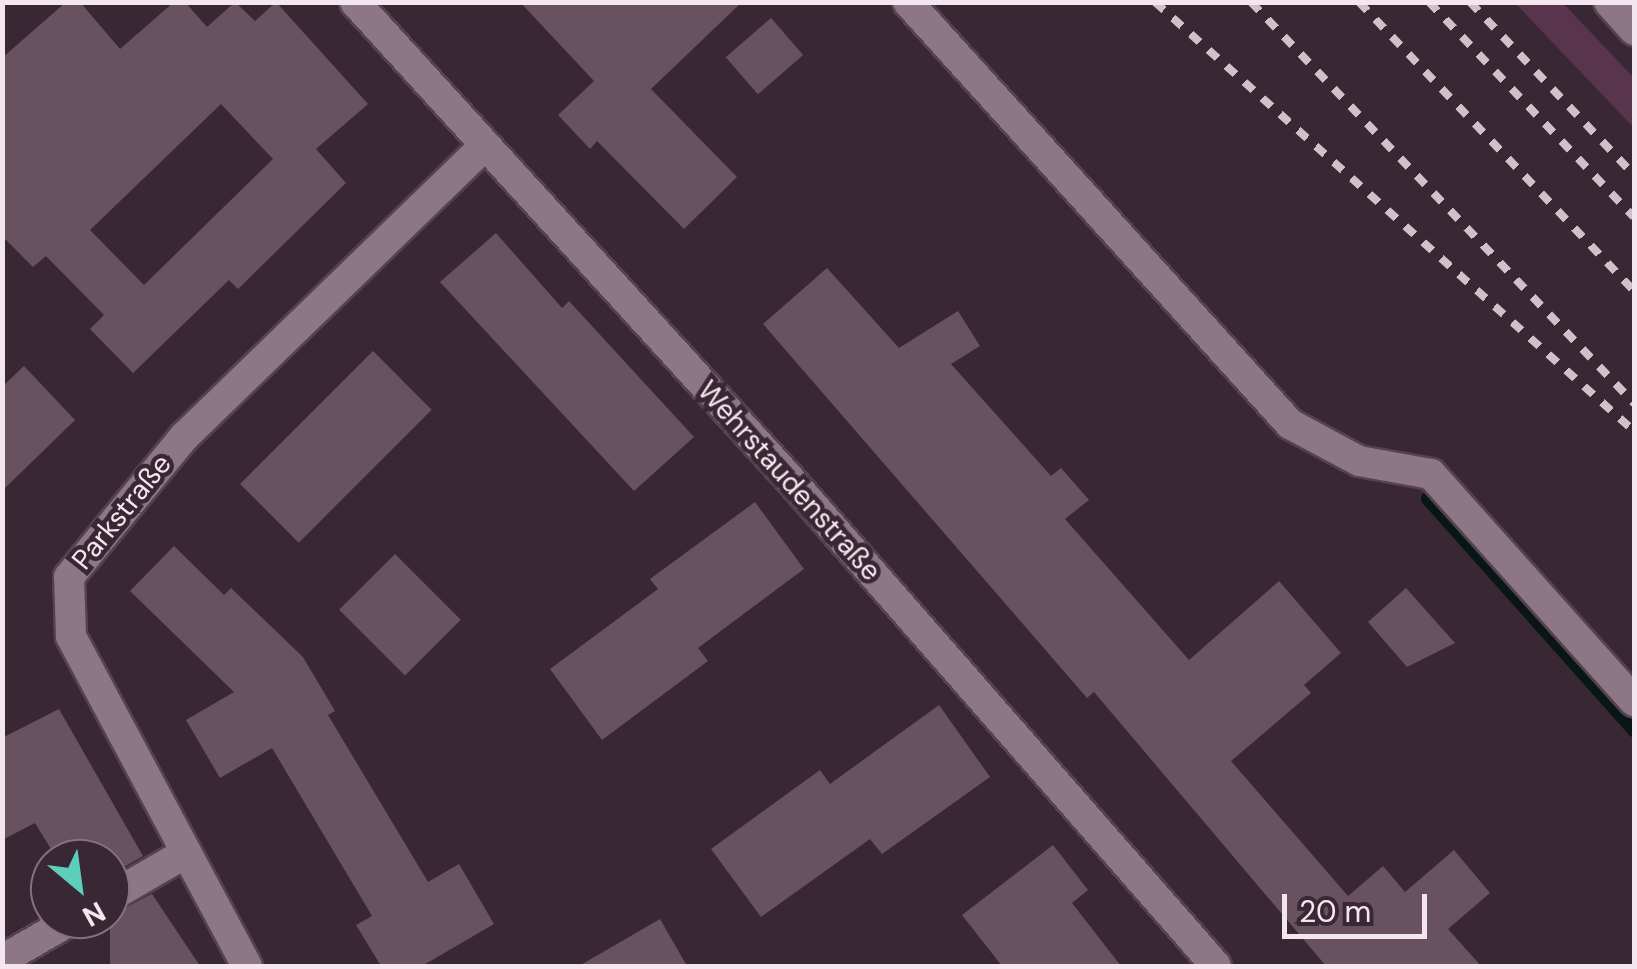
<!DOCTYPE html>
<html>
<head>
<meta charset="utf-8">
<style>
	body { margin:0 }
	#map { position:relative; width:1637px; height:969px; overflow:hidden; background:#3a2734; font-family:"DM Sans",sans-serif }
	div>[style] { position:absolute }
	.green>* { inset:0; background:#59344d }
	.stream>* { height:15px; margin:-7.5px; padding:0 7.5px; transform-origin:7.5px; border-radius:7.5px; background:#081714 }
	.building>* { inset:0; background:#685260; transform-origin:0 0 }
	.roads { filter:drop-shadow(2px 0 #54434f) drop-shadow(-2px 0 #54434f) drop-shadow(0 2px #54434f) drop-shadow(0 -2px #54434f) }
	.minor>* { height:30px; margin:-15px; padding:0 15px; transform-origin:15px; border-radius:15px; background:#8d7685 }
	.rail>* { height:8px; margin-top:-4px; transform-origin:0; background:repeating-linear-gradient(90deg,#cfc0ca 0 12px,transparent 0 24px) }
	span { translate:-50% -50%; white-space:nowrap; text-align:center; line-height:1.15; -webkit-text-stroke:9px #3a2734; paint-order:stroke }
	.street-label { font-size:28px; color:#f4e6ef }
	.frame { position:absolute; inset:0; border:5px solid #f4e6ef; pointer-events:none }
	.north { position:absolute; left:30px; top:839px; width:100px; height:100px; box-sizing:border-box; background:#3a2734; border:2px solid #84737f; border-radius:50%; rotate:151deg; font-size:28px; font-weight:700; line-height:40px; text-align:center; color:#f4e6ef }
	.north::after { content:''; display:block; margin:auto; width:35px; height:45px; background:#5dceb9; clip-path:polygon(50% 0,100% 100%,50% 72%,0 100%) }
	.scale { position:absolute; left:1282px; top:894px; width:145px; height:45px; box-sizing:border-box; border:5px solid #f4e6ef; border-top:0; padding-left:12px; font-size:30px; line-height:35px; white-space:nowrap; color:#f4e6ef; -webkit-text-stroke:8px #3a2734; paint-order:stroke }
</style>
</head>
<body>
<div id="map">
	<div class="green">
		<i style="clip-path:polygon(1515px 3px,1563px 3px,1634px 78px,1634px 128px)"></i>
	</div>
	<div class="stream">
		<i style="left:1428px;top:498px;width:310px;rotate:48.3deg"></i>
	</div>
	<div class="building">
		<i style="clip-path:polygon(evenodd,66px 2px,80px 2px,120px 49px,174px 2px,185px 2px,207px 27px,235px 2px,255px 21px,276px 2px,368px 104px,316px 149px,346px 183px,238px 289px,229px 280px,133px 373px,90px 329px,104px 315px,46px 256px,33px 267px,2px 236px,2px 58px,66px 2px,221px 104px,273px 159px,144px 285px,90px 230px,221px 104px)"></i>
		<i style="clip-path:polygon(520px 2px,742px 2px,651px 89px,737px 177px,684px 229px,597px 141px,590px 149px,558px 115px,594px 81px)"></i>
		<i style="left:771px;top:18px;width:49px;height:60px;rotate:49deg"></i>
		<i style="clip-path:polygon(496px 233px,562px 308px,569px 301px,694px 437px,634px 491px,440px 282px)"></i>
		<i style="clip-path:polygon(827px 268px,899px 348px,958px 311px,980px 346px,951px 364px,1051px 476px,1061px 468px,1089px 500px,1065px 519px,1189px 660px,1279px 581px,1341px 653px,1304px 685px,1311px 693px,1231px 761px,1348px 896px,1383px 866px,1405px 892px,1454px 850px,1490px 893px,1448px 929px,1481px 966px,1326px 966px,1094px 692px,1087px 698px,763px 324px)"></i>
		<i style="left:373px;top:351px;width:83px;height:188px;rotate:45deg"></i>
		<i style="clip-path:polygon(24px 366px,75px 420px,2px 491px,2px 387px)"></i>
		<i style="clip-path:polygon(755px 502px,804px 569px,698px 648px,708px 661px,602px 740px,550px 669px,658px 589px,650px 579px)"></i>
		<i style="clip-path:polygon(174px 546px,224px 595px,231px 588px,303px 657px,335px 711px,328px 715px,428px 882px,459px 864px,494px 924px,422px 966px,381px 966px,356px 925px,372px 916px,272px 748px,220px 778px,186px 720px,234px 692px,130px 591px)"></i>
		<i style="left:395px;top:554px;width:93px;height:79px;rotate:45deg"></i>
		<i style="clip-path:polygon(1406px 588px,1455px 643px,1407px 667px,1368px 622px)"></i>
		<i style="clip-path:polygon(939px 705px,990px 777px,882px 854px,870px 839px,761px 917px,711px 849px,820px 770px,830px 784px)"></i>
		<i style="clip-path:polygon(59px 709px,143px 856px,110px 875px,110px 859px,57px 859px,35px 823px,2px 840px,2px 738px)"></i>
		<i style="clip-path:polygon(1053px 845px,1088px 890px,1072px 903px,1121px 966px,1002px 966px,962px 915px)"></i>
		<i style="clip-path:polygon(152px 894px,200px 966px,110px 966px,110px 916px)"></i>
		<i style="clip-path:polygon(660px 919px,687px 966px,579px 966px)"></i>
	</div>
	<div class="roads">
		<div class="minor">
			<i style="left:355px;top:2px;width:644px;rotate:47.64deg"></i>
			<i style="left:789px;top:478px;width:648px;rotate:48.81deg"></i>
			<i style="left:908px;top:2px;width:569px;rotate:47.85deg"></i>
			<i style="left:1290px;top:424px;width:78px;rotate:28.2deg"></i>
			<i style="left:1359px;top:461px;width:73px;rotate:10.2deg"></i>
			<i style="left:1431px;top:474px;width:305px;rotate:48.2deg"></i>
			<i style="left:1609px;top:2px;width:38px;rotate:48deg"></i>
			<i style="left:110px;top:897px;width:88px;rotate:-30.1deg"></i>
			<i style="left:2px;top:960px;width:82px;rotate:-30deg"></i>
			<i style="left:247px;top:966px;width:374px;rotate:-118.1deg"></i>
			<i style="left:71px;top:636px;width:59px;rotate:-91.9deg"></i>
			<i style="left:69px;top:577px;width:183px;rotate:-50.6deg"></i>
			<i style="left:185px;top:436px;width:418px;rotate:-44.1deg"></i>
		</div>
	</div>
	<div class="rail">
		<i style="left:1155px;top:2px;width:643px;rotate:41.85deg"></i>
		<i style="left:1251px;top:2px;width:555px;rotate:46.32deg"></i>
		<i style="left:1359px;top:2px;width:399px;rotate:46.4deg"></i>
		<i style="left:1429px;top:2px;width:297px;rotate:46.4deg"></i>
		<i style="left:1470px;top:2px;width:238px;rotate:46.5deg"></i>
	</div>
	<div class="street-label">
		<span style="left:789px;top:481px;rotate:48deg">Wehrstaudenstraße</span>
		<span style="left:122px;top:512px;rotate:-51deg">Parkstraße</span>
	</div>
	<div class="frame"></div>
	<div class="north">N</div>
	<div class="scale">20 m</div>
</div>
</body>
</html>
